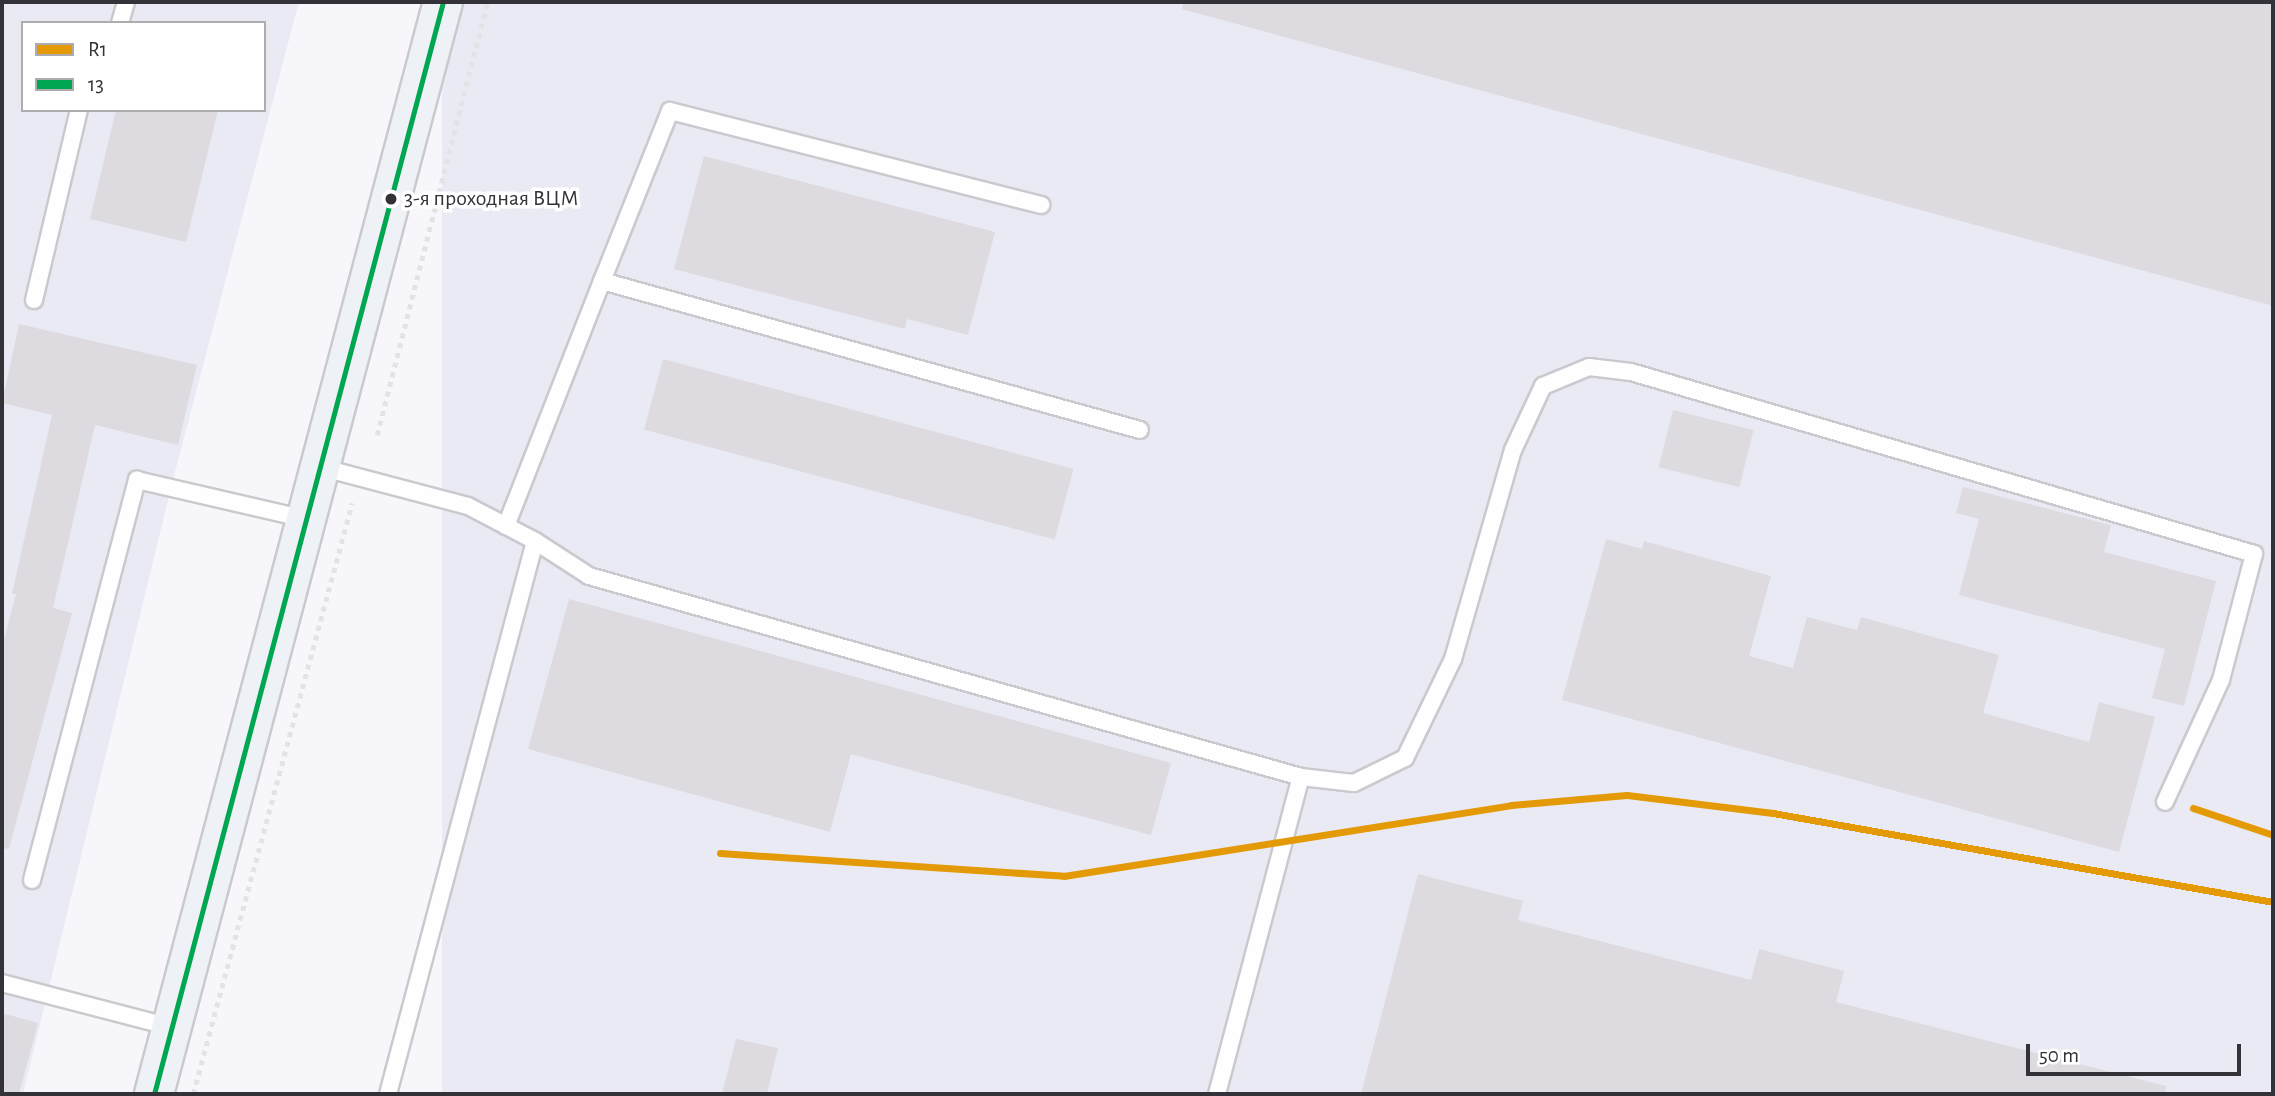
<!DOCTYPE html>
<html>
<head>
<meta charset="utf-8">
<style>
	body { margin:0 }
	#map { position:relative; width:2275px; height:1096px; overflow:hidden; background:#f7f7fb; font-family:"Alegreya Sans",sans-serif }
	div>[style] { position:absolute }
	.built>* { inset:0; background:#eaeaf4; transform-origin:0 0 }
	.building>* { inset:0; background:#dddbe0; transform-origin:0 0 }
	.path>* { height:4.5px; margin-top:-2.25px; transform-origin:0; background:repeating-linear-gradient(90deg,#e3e3e5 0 5px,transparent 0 10px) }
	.roads { filter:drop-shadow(2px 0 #cac9ce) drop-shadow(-2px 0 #cac9ce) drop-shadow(0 2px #cac9ce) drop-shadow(0 -2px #cac9ce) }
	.service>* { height:16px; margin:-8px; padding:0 8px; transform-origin:8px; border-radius:8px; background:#fefefe }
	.primary>* { height:38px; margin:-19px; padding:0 19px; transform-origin:19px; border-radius:19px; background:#eef1f6 }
	.bus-1>* { height:5px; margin:-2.5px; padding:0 2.5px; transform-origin:2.5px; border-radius:2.5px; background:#00a651 }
	.rail-1>* { height:7px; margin:-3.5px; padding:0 3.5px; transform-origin:3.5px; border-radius:3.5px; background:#e39a06 }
	.dots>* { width:19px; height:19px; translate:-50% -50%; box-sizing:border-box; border:4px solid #fff; border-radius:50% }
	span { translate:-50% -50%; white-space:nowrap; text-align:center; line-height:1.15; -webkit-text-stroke:7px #fff; paint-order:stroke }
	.bus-label { font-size:22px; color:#333239 }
	.left { translate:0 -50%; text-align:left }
	.frame { position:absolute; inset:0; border:4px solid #333239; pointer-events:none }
	.legend { position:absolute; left:21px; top:21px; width:245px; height:91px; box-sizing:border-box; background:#fff; border:2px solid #adadb0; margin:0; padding:9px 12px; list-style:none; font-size:21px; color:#333239 }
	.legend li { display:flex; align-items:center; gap:14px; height:35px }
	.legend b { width:35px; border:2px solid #adadb0 }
	.scale { position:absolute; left:2026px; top:1044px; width:215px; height:32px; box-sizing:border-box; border:4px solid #333239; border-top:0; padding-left:9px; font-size:21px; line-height:24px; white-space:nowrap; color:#333239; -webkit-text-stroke:5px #fff; paint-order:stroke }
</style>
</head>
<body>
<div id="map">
	<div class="built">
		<i style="clip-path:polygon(evenodd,2px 2px,299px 2px,175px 472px,23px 1094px,2px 1094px,2px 2px,23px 23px,264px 23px,264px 110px,23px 110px,23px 23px)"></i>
		<i style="left:442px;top:2px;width:1831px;height:1129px"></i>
	</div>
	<div class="building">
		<i style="clip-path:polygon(1183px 2px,2273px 2px,2273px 306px,1182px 9px)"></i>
		<i style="clip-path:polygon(116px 110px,218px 110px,186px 242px,90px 219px)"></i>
		<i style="clip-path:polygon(704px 156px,995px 232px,968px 335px,907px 319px,905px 329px,674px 269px)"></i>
		<i style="clip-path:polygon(19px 324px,197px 365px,178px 445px,95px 425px,53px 608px,72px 613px,9px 849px,2px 848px,2px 647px,16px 594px,12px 594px,52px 415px,2px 403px)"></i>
		<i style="left:663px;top:359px;width:425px;height:73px;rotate:15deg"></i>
		<i style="left:1673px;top:410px;width:83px;height:59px;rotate:14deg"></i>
		<i style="clip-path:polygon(1963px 487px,2111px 525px,2104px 552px,2216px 581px,2184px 706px,2152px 698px,2165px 649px,1959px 595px,1979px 519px,1956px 513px)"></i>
		<i style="clip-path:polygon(1606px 539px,1642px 549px,1644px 541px,1771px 576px,1749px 656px,1793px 668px,1807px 617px,1857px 630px,1861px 617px,1999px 655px,1983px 713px,2089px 742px,2099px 702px,2155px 717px,2119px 852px,1562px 700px)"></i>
		<i style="clip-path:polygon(569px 599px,1171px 763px,1151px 835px,851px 754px,830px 832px,528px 749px)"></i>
		<i style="clip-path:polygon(1418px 874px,1523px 901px,1518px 920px,1751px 980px,1759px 949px,1844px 971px,1836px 1002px,2166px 1086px,2165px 1094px,1361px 1094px)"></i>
		<i style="clip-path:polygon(2px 1013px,38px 1023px,19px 1094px,2px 1094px)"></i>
		<i style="clip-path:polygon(736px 1039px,778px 1048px,767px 1094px,722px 1094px)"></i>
	</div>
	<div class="path">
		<i style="left:377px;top:435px;width:447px;rotate:-75.7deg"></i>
		<i style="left:193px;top:1094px;width:612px;rotate:-74.94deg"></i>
	</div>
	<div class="roads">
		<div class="service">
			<i style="left:120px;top:23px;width:22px;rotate:-74deg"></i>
			<i style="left:602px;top:281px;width:183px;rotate:-68.2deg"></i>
			<i style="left:670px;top:111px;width:383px;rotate:14.2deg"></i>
			<i style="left:34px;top:300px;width:195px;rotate:-76.7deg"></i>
			<i style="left:320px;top:467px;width:153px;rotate:14.8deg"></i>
			<i style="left:468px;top:506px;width:76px;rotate:27.6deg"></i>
			<i style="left:535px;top:541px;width:64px;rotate:32.9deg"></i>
			<i style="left:589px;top:576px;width:740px;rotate:15.76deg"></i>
			<i style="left:1301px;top:777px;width:53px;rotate:6.5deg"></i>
			<i style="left:1354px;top:783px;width:57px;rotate:-26.1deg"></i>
			<i style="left:1405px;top:758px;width:110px;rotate:-64.1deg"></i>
			<i style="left:1453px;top:659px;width:217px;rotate:-74deg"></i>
			<i style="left:1513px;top:450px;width:71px;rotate:-64.9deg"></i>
			<i style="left:1543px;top:386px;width:50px;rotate:-22.4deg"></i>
			<i style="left:1589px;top:367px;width:42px;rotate:6.8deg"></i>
			<i style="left:1631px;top:372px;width:649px;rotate:16.28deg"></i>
			<i style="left:2254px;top:554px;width:130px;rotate:104.7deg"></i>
			<i style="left:2221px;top:680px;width:134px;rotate:114.7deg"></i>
			<i style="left:506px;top:526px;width:263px;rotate:-68.6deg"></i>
			<i style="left:602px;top:281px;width:558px;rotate:15.48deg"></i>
			<i style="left:32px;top:880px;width:414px;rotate:-75.3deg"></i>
			<i style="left:137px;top:480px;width:173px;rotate:13deg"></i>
			<i style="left:2px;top:983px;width:175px;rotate:14.6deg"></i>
			<i style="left:388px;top:1094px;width:572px;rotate:-75.11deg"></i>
			<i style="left:1217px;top:1094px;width:328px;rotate:-75.2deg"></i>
		</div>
		<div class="primary">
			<i style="left:154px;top:1094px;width:1130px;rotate:-75.18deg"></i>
		</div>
	</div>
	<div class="bus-1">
		<i style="left:154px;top:1094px;width:1130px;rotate:-75.18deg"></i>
	</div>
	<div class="rail-1">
		<i style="left:2193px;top:808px;width:84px;rotate:18.6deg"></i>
		<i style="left:720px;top:853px;width:345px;rotate:3.8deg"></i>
		<i style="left:1064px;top:876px;width:453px;rotate:-9deg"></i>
		<i style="left:1511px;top:805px;width:116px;rotate:-4.9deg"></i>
		<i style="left:1627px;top:795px;width:147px;rotate:7deg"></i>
		<i style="left:1773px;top:813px;width:508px;rotate:10.09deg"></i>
	</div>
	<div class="dots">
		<i style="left:391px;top:199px;background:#333239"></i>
	</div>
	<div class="bus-label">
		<span class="left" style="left:404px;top:199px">3-я проходная ВЦМ</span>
	</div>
	<div class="frame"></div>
	<ul class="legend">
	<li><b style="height:9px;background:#e39a06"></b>R1</li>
	<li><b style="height:9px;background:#00a651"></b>13</li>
	</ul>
	<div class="scale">50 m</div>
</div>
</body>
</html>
